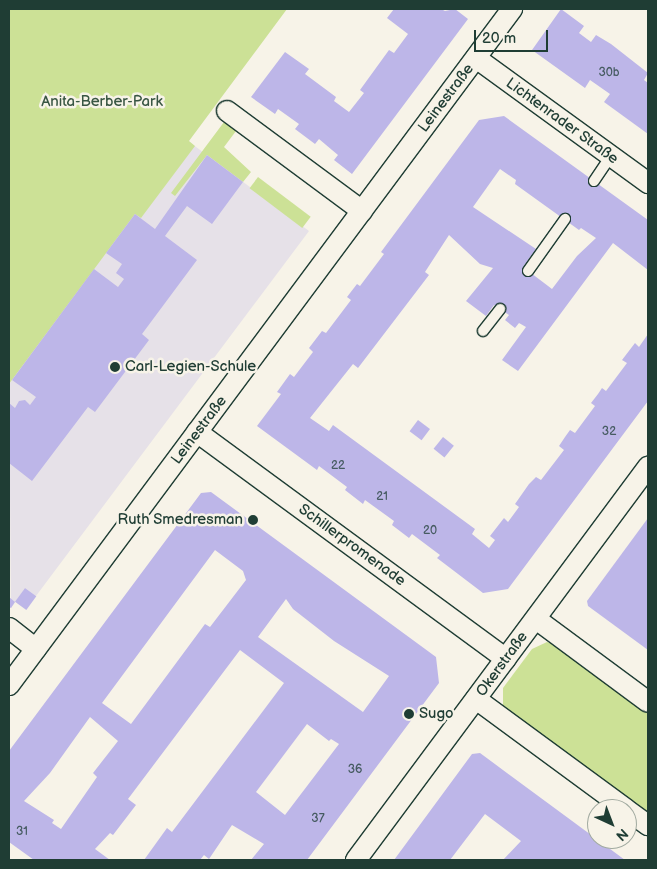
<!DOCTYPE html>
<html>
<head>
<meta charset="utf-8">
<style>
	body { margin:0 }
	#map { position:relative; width:657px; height:869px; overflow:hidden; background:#f7f3e8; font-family:"Balsamiq Sans",sans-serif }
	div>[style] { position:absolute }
	.built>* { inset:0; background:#e6e1e8 }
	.green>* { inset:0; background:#cce196; transform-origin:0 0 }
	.building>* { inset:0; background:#bdb6e8; transform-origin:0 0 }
	.roads { filter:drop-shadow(1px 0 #1f3d34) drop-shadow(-1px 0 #1f3d34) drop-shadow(0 1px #1f3d34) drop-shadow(0 -1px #1f3d34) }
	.service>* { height:10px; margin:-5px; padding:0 5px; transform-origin:5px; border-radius:5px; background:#f7f3e8 }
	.minor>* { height:20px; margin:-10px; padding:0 10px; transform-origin:10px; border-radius:10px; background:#f7f3e8 }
	.dots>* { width:14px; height:14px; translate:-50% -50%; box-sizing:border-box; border:2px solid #f7f3e8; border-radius:50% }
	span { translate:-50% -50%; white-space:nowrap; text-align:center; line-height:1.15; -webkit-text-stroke:5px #f7f3e8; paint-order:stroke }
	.number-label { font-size:12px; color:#465b61 }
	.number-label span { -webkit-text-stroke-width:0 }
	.street-label { font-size:15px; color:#1f3d34 }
	.park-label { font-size:15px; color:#395643 }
	.poi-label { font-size:15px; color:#1f3d34 }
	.left { translate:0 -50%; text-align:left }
	.right { translate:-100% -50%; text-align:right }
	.frame { position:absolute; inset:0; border:10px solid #1f3d34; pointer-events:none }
	.north { position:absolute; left:587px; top:799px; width:50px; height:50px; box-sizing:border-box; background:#f7f3e8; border:1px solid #a1aaa0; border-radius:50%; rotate:137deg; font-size:14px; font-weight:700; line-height:20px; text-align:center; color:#1f3d34 }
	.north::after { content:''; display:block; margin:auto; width:18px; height:22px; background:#1f3d34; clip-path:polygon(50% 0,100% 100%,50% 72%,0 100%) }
	.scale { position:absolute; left:474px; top:30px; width:74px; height:22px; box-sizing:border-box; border:2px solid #1f3d34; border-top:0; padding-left:6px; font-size:15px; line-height:18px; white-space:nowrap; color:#1f3d34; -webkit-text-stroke:4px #f7f3e8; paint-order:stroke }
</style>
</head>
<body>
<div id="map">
	<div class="built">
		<i style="clip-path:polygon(188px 141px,309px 231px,36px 596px,25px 588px,11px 608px,9px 384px)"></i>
	</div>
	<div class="green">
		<i style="clip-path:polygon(9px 9px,287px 9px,189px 141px,195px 146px,141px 218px,135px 214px,9px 384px)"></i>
		<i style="clip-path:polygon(224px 122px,236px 131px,224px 147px,251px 172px,243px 182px,207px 155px,175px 196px,171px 193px)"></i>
		<i style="left:258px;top:177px;width:66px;height:14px;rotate:37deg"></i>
		<i style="clip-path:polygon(547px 642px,557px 645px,648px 712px,648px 815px,503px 705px,503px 688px,532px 649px)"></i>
	</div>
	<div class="building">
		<i style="clip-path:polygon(394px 9px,441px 9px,445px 11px,455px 9px,468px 19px,352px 174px,334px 160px,338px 155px,332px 150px,319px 139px,315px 144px,295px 129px,299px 124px,278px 109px,275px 114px,251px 97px,285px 52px,309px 69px,305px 74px,336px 97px,334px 101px,349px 112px,364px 93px,360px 90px,389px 50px,394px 53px,408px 34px,387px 18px)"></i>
		<i style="clip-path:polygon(561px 9px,584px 26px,579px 33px,591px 42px,596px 35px,611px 44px,648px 73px,644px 80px,648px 83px,648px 134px,604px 102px,610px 94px,590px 80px,585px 88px,532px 50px)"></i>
		<i style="clip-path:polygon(evenodd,504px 116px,648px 220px,648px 270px,613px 243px,518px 371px,502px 360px,526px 327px,519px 323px,515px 328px,505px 320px,509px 315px,494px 305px,486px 316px,466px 301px,493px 268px,480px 264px,449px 235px,425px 272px,429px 275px,358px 368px,353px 364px,310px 418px,329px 431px,333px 425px,475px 529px,472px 534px,489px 548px,495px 540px,490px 536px,504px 518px,508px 522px,519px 507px,515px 504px,529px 484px,536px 477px,541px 480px,564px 450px,559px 446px,565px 437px,570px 430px,575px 433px,595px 406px,591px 403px,598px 394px,602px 388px,606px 391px,627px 363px,622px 360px,635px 343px,639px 347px,648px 334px,648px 401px,508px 589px,483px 593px,437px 558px,440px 555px,412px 534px,409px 538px,392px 525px,394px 521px,365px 500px,363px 504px,345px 490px,347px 487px,319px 466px,317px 470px,257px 426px,281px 394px,277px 392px,290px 374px,294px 377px,313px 352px,309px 348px,322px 331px,326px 333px,351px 300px,347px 297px,357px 284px,360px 286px,384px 254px,381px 252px,479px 120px,504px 116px,500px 169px,516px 180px,515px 184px,579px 230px,581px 228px,596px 238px,577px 256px,552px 289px,523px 267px,536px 249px,473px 207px,500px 169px)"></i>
		<i style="clip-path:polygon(207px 155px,243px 182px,212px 224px,187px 206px,165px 236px,197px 260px,142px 334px,149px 340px,95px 412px,88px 407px,32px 481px,9px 463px,9px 403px,15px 408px,19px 401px,25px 400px,30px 405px,36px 397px,12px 380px,94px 269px,118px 287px,124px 279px,116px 273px,122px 264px,106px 253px,135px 214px,155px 229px)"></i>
		<i style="left:418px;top:420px;width:15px;height:14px;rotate:37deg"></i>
		<i style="left:443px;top:437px;width:14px;height:15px;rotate:39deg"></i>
		<i style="clip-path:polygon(evenodd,211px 492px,436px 657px,439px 683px,307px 860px,251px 860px,264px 844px,232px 825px,209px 859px,204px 855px,200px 860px,144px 860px,167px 828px,172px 832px,284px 683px,240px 650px,128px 799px,136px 805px,113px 835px,110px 833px,95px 849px,110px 860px,34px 860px,9px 842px,9px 751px,201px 493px,211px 492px,215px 550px,243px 571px,246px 580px,210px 627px,205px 624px,131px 724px,102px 703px,215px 550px,211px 492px,286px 599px,293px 609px,334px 641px,389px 676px,363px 712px,258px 637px,286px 599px,211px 492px,90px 717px,118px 741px,93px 773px,97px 777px,61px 829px,52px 823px,54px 820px,24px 801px,50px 773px,90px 717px,211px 492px,307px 724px,329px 741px,331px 739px,339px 744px,285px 815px,256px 792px,307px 724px)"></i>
		<i style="clip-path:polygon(648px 518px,648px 650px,588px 606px,587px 601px)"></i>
		<i style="left:25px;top:588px;width:14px;height:17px;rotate:36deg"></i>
		<i style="clip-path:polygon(9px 597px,15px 602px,11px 608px,9px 607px)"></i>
		<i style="clip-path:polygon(480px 753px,564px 815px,625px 860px,503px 860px,521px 841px,485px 814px,450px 860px,394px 860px,472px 754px)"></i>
	</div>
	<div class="roads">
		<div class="service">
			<i style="left:594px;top:181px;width:30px;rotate:-56deg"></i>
			<i style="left:528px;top:271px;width:64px;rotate:-54.6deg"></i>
			<i style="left:483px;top:331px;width:28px;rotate:-52deg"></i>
		</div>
		<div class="minor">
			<i style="left:476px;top:58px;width:213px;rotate:36deg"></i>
			<i style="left:227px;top:111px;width:168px;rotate:36.5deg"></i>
			<i style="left:197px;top:432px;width:383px;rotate:36.3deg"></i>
			<i style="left:536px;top:619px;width:139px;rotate:36.5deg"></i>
			<i style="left:9px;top:628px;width:34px;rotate:38deg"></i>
			<i style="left:9px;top:685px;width:843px;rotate:-53.35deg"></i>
			<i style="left:476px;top:699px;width:186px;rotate:36.3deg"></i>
			<i style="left:627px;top:810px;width:26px;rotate:36deg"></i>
			<i style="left:356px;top:860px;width:490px;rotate:-53.4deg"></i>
		</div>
	</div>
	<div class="dots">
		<i style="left:115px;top:367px;background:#1f3d34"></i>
		<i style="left:253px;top:520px;background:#1f3d34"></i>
		<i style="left:409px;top:714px;background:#1f3d34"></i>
	</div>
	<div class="number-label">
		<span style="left:609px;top:73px">30b</span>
		<span style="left:609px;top:432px">32</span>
		<span style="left:338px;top:466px">22</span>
		<span style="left:382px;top:497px">21</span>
		<span style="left:430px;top:531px">20</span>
		<span style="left:355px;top:770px">36</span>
		<span style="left:318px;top:819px">37</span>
		<span style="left:22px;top:832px">31</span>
	</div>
	<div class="street-label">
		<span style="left:446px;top:98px;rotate:-53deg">Leinestraße</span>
		<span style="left:562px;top:121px;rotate:36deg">Lichtenrader Straße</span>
		<span style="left:199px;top:430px;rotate:-53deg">Leinestraße</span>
		<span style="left:352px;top:545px;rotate:36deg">Schillerpromenade</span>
		<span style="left:502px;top:664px;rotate:-54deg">Okerstraße</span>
	</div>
	<div class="park-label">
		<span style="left:102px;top:102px">Anita-Berber-Park</span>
	</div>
	<div class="poi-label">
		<span class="left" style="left:125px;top:367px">Carl-Legien-Schule</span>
		<span class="right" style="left:243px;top:520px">Ruth Smedresman</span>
		<span class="left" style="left:419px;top:714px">Sugo</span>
	</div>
	<div class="frame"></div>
	<div class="north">N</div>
	<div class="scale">20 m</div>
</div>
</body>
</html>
